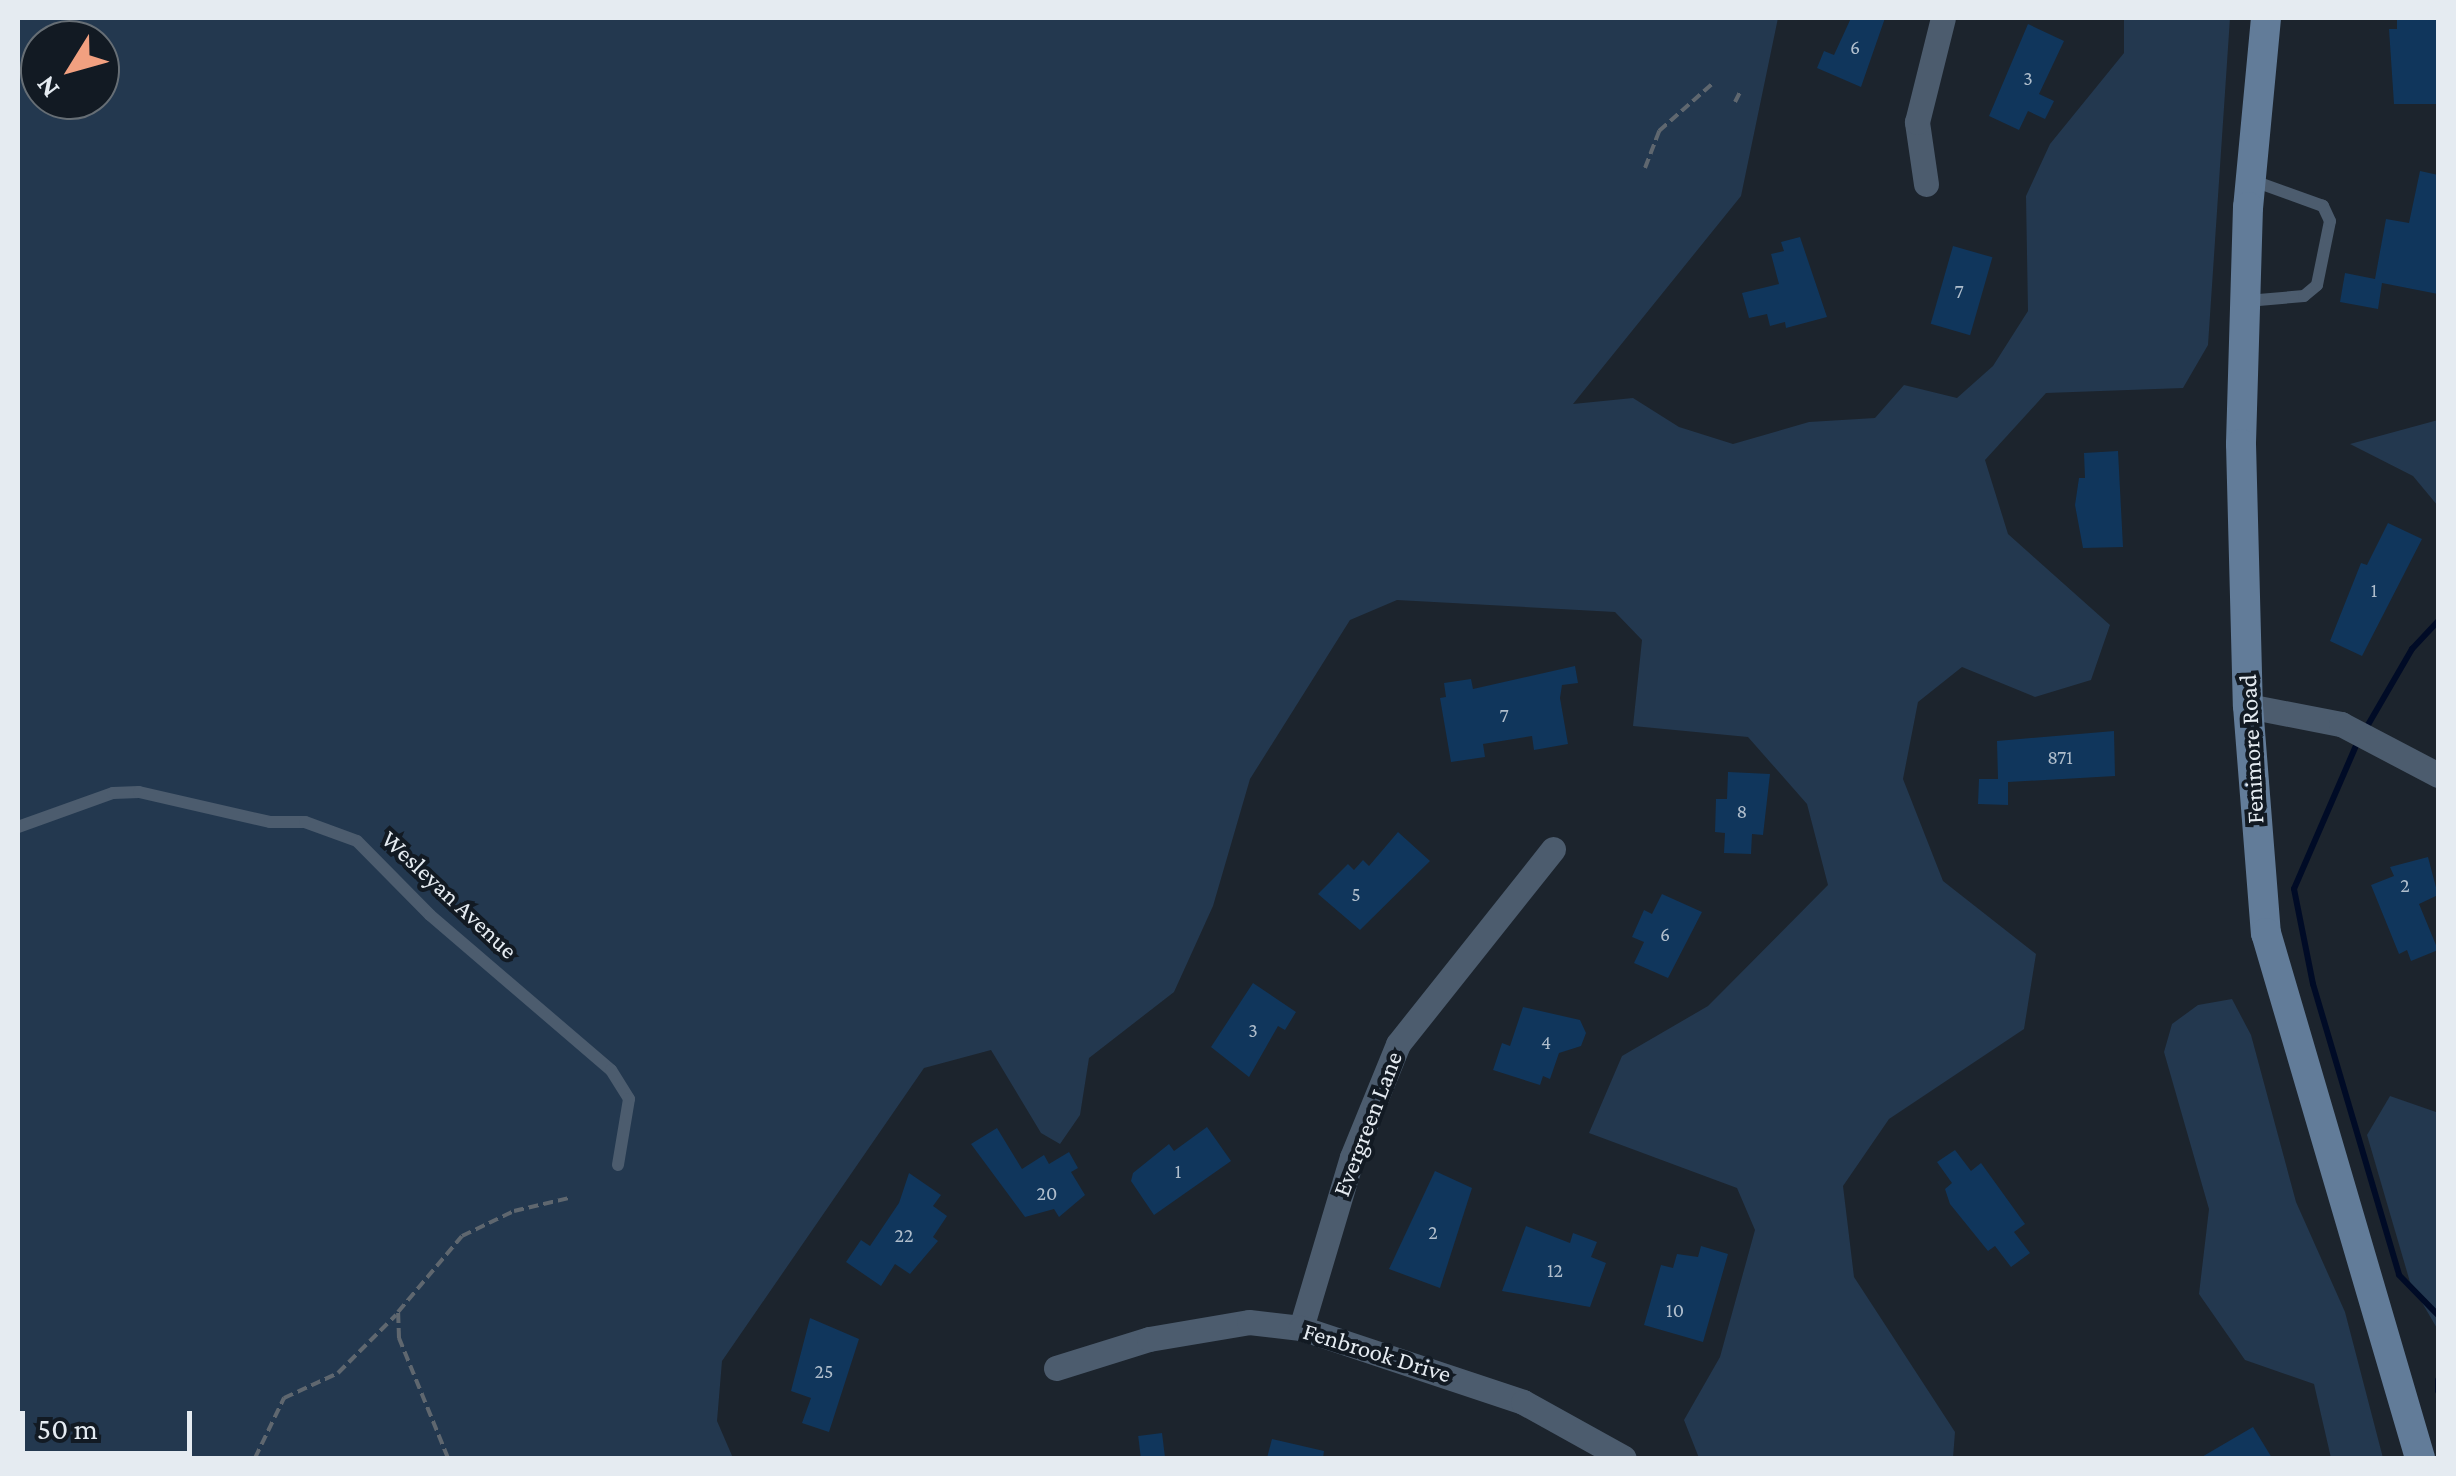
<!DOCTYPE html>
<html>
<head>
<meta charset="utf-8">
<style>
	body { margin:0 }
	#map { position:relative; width:2456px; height:1476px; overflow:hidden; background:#1c242d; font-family:"Crimson Pro",serif }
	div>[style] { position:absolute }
	.green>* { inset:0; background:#23384f }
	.stream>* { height:6px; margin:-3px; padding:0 3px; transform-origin:3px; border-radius:3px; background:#000b26 }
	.building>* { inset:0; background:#10365c; transform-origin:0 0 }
	.path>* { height:4px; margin-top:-2px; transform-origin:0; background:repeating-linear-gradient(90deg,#5f676f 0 10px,transparent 0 15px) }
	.lane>* { height:12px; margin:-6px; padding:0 6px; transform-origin:6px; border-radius:6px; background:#4c5c6e }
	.street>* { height:25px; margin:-12.5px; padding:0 12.5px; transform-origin:12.5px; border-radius:12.5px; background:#4c5c6e }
	.secondary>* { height:30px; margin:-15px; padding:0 15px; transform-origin:15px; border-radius:15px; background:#627c99 }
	span { translate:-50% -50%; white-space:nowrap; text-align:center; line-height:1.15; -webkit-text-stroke:8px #121a23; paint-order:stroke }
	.number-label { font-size:20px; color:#b0becc }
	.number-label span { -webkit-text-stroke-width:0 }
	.street-label { font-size:25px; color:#e5ebf1 }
	.frame { position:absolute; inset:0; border:20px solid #e5ebf1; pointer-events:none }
	.north { position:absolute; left:20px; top:20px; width:100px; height:100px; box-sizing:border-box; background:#121a23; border:2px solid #666e75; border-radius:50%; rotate:233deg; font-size:28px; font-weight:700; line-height:40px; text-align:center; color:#e5ebf1 }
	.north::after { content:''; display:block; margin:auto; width:35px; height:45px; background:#f2a080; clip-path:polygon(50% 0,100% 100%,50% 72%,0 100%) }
	.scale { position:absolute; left:20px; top:1411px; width:172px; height:45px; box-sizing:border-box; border:5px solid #e5ebf1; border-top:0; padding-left:12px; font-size:30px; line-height:35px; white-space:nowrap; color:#e5ebf1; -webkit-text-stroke:8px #121a23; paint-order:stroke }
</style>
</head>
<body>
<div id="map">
	<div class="green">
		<i style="clip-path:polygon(evenodd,18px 18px,1778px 18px,1741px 196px,1573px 404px,1633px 398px,1679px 427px,1733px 444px,1809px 422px,1875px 418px,1904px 385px,1957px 398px,1993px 366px,2028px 311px,2026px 196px,2050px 144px,2124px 53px,2124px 18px,2230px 18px,2208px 345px,2183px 388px,2046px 393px,1985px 460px,2008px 534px,2110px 625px,2091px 680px,2035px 697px,1962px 667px,1918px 702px,1903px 779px,1943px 881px,2036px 954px,2024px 1029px,1889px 1119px,1843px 1186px,1854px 1277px,1955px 1432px,1953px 1458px,1699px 1458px,1684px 1420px,1720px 1357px,1755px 1230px,1737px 1188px,1589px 1133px,1622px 1056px,1708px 1006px,1828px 885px,1807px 804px,1748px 737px,1633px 726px,1642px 640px,1615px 612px,1397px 600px,1350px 620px,1250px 779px,1213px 906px,1174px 992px,1089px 1058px,1080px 1115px,1060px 1144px,1041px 1133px,991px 1050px,924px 1068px,722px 1361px,717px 1421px,733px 1458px,18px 1458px,18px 18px,40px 40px,100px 40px,100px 100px,40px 100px,40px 40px)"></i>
		<i style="clip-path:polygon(2438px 420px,2438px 506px,2413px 476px,2350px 444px)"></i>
		<i style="clip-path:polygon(2232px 999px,2251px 1035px,2296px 1202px,2345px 1312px,2383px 1458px,2331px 1458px,2314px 1384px,2245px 1360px,2199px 1294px,2209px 1209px,2164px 1052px,2172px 1024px,2198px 1005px)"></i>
		<i style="clip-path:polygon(2390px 1096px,2436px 1112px,2438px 1119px,2438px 1330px,2410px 1282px,2367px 1135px)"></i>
	</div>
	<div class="stream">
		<i style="left:2365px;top:730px;width:94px;rotate:-59.9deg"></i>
		<i style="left:2412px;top:649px;width:38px;rotate:-47deg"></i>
		<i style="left:2358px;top:741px;width:161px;rotate:113.4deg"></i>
		<i style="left:2294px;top:889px;width:97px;rotate:78.7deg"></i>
		<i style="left:2313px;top:984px;width:303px;rotate:73.5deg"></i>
		<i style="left:2399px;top:1275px;width:56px;rotate:45.7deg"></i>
		<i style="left:2438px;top:1380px;width:11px;rotate:90deg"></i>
	</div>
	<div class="building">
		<i style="clip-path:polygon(1851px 18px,1885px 18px,1861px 87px,1817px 68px,1824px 51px,1834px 55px)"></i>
		<i style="clip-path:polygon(2397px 18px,2438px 18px,2438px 104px,2394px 104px,2389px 29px,2397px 29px)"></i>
		<i style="clip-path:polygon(2028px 24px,2064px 41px,2039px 94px,2054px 101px,2045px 119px,2028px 111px,2019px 130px,1989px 116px)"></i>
		<i style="clip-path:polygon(2420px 171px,2438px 175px,2438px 294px,2382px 283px,2378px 309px,2340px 302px,2345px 273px,2375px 279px,2386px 219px,2409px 223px)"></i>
		<i style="clip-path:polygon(1800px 237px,1827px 317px,1786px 328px,1785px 322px,1770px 326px,1767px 314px,1749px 318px,1742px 293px,1779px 284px,1771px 254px,1784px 251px,1781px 242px)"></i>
		<i style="left:1953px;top:246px;width:41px;height:81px;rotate:16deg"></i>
		<i style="clip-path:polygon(2118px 451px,2123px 547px,2083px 548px,2075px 505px,2079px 478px,2085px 478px,2084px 453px)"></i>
		<i style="clip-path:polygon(2388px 523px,2422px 539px,2362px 656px,2330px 641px,2361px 563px,2367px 565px)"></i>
		<i style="clip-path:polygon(1575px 666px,1578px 683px,1562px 685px,1560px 698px,1568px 744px,1534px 750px,1532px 736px,1483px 744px,1485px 757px,1451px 762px,1440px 698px,1446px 697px,1444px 683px,1471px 679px,1473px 689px)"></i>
		<i style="clip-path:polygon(2114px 731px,2115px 776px,2008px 782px,2008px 805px,1978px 804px,1979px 779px,1998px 779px,1997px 741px)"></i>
		<i style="clip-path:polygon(1728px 772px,1770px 774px,1763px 835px,1752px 834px,1751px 854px,1724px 853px,1725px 833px,1715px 832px,1716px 799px,1727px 799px)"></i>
		<i style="clip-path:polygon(1398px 832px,1430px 861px,1360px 930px,1318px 894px,1348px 864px,1354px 870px,1363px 860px,1369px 866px)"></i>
		<i style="clip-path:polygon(2428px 857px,2438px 895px,2419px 904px,2438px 950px,2411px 961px,2407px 950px,2399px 954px,2371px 885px,2394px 876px,2390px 867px)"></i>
		<i style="clip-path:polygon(1662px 894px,1702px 912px,1668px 978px,1634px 963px,1644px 942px,1632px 937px,1644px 910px,1652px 914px)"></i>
		<i style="clip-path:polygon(1253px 983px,1296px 1012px,1285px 1030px,1278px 1026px,1249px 1077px,1211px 1047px)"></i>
		<i style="clip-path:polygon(1523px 1007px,1580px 1020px,1586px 1033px,1581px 1046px,1559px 1053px,1550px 1079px,1543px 1076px,1540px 1085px,1493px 1070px,1502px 1043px,1510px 1046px)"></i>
		<i style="clip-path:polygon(1207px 1127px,1231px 1161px,1154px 1215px,1131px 1181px,1133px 1173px,1169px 1144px,1174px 1151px)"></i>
		<i style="clip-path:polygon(997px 1128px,1022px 1169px,1044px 1155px,1049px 1164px,1069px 1152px,1078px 1168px,1071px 1172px,1085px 1195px,1059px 1217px,1054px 1209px,1025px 1217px,971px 1144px)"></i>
		<i style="clip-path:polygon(1955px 1150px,1971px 1171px,1981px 1163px,2025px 1224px,2014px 1232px,2030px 1253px,2011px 1267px,1995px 1246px,1988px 1251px,1950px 1204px,1945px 1189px,1952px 1183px,1937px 1162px)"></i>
		<i style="clip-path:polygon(1435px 1171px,1472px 1188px,1440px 1288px,1389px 1269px)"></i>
		<i style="clip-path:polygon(909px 1173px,941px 1195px,933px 1206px,947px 1216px,933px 1237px,938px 1241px,910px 1274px,895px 1264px,881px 1286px,846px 1262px,861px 1240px,870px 1246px,899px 1203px)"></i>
		<i style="clip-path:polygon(1526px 1226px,1570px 1243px,1573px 1233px,1597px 1242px,1591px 1257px,1606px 1263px,1590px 1307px,1502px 1291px)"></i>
		<i style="clip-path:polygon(1701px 1246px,1728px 1254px,1703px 1342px,1644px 1325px,1661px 1265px,1673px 1268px,1677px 1254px,1698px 1257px)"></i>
		<i style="clip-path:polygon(810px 1318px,859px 1339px,829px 1432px,802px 1423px,811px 1398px,791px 1391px)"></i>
		<i style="clip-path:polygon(2253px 1427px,2272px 1458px,2200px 1458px)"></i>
		<i style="left:1162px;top:1433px;width:25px;height:24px;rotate:83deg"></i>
		<i style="clip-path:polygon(1272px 1439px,1324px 1451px,1323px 1458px,1267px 1458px)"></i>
	</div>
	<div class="path">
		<i style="left:1735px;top:102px;width:13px;rotate:-63deg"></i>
		<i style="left:1645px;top:168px;width:40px;rotate:-69deg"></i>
		<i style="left:1659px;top:131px;width:72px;rotate:-41.6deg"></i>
		<i style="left:255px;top:1458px;width:67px;rotate:-64.2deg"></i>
		<i style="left:284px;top:1398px;width:60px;rotate:-24.8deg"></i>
		<i style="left:338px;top:1373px;width:82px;rotate:-45deg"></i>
		<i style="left:448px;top:1458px;width:130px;rotate:-112.2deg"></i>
		<i style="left:399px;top:1338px;width:26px;rotate:-92deg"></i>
		<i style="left:398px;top:1312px;width:99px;rotate:-49.9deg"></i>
		<i style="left:462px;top:1236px;width:58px;rotate:-25.7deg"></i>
		<i style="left:514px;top:1211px;width:57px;rotate:-13.3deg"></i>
	</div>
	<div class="lane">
		<i style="left:2247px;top:301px;width:57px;rotate:-5deg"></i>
		<i style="left:2304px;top:296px;width:17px;rotate:-40deg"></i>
		<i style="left:2317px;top:285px;width:65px;rotate:-78.5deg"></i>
		<i style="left:2330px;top:221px;width:17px;rotate:-115deg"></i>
		<i style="left:2323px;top:206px;width:77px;rotate:-160.1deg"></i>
		<i style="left:18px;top:827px;width:101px;rotate:-19.7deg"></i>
		<i style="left:113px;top:793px;width:26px;rotate:-2deg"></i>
		<i style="left:139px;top:792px;width:134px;rotate:12.9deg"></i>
		<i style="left:270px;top:822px;width:35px"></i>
		<i style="left:305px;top:822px;width:55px;rotate:20.1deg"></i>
		<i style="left:357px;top:841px;width:104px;rotate:45.4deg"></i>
		<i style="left:430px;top:915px;width:238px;rotate:40.6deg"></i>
		<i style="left:611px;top:1070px;width:34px;rotate:58deg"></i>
		<i style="left:629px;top:1099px;width:67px;rotate:99.5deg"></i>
	</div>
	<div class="street">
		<i style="left:1926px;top:184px;width:63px;rotate:-98.3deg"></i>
		<i style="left:1917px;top:122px;width:107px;rotate:-76deg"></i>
		<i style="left:2248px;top:706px;width:95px;rotate:11deg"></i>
		<i style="left:2341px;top:724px;width:110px;rotate:27.7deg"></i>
		<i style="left:1301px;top:1328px;width:178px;rotate:-73.4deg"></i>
		<i style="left:1352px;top:1157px;width:122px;rotate:-67.8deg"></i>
		<i style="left:1398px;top:1044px;width:249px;rotate:-51.5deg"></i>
		<i style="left:1056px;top:1368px;width:97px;rotate:-17.3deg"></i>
		<i style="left:1149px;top:1339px;width:101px;rotate:-9.6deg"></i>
		<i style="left:1249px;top:1322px;width:52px;rotate:6.6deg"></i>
		<i style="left:1301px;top:1328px;width:234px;rotate:18.4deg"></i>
		<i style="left:1523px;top:1402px;width:115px;rotate:29deg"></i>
	</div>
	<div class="secondary">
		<i style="left:2266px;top:18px;width:190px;rotate:95.4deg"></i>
		<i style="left:2248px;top:207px;width:237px;rotate:91.7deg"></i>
		<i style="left:2241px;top:444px;width:262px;rotate:88.5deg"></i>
		<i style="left:2248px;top:706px;width:228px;rotate:85.5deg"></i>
		<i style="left:2266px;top:933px;width:547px;rotate:73.65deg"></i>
	</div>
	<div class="number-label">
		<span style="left:1855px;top:47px">6</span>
		<span style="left:2028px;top:78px">3</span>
		<span style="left:1959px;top:291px">7</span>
		<span style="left:2374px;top:590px">1</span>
		<span style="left:1504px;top:715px">7</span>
		<span style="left:2060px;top:757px">871</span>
		<span style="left:1742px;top:811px">8</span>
		<span style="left:2405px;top:885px">2</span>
		<span style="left:1356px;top:894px">5</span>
		<span style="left:1665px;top:934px">6</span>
		<span style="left:1253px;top:1030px">3</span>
		<span style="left:1546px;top:1042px">4</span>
		<span style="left:1178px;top:1171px">1</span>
		<span style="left:1047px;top:1193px">20</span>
		<span style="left:1433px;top:1232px">2</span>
		<span style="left:904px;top:1235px">22</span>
		<span style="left:1555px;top:1270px">12</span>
		<span style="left:1675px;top:1310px">10</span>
		<span style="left:824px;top:1371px">25</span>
	</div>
	<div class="street-label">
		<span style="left:2252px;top:749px;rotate:-93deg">Fenimore Road</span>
		<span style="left:449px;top:895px;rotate:43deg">Wesleyan Avenue</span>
		<span style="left:1368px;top:1124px;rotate:-69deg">Evergreen Lane</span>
		<span style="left:1377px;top:1353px;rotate:17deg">Fenbrook Drive</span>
	</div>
	<div class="frame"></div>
	<div class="north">N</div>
	<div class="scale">50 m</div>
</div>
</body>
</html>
